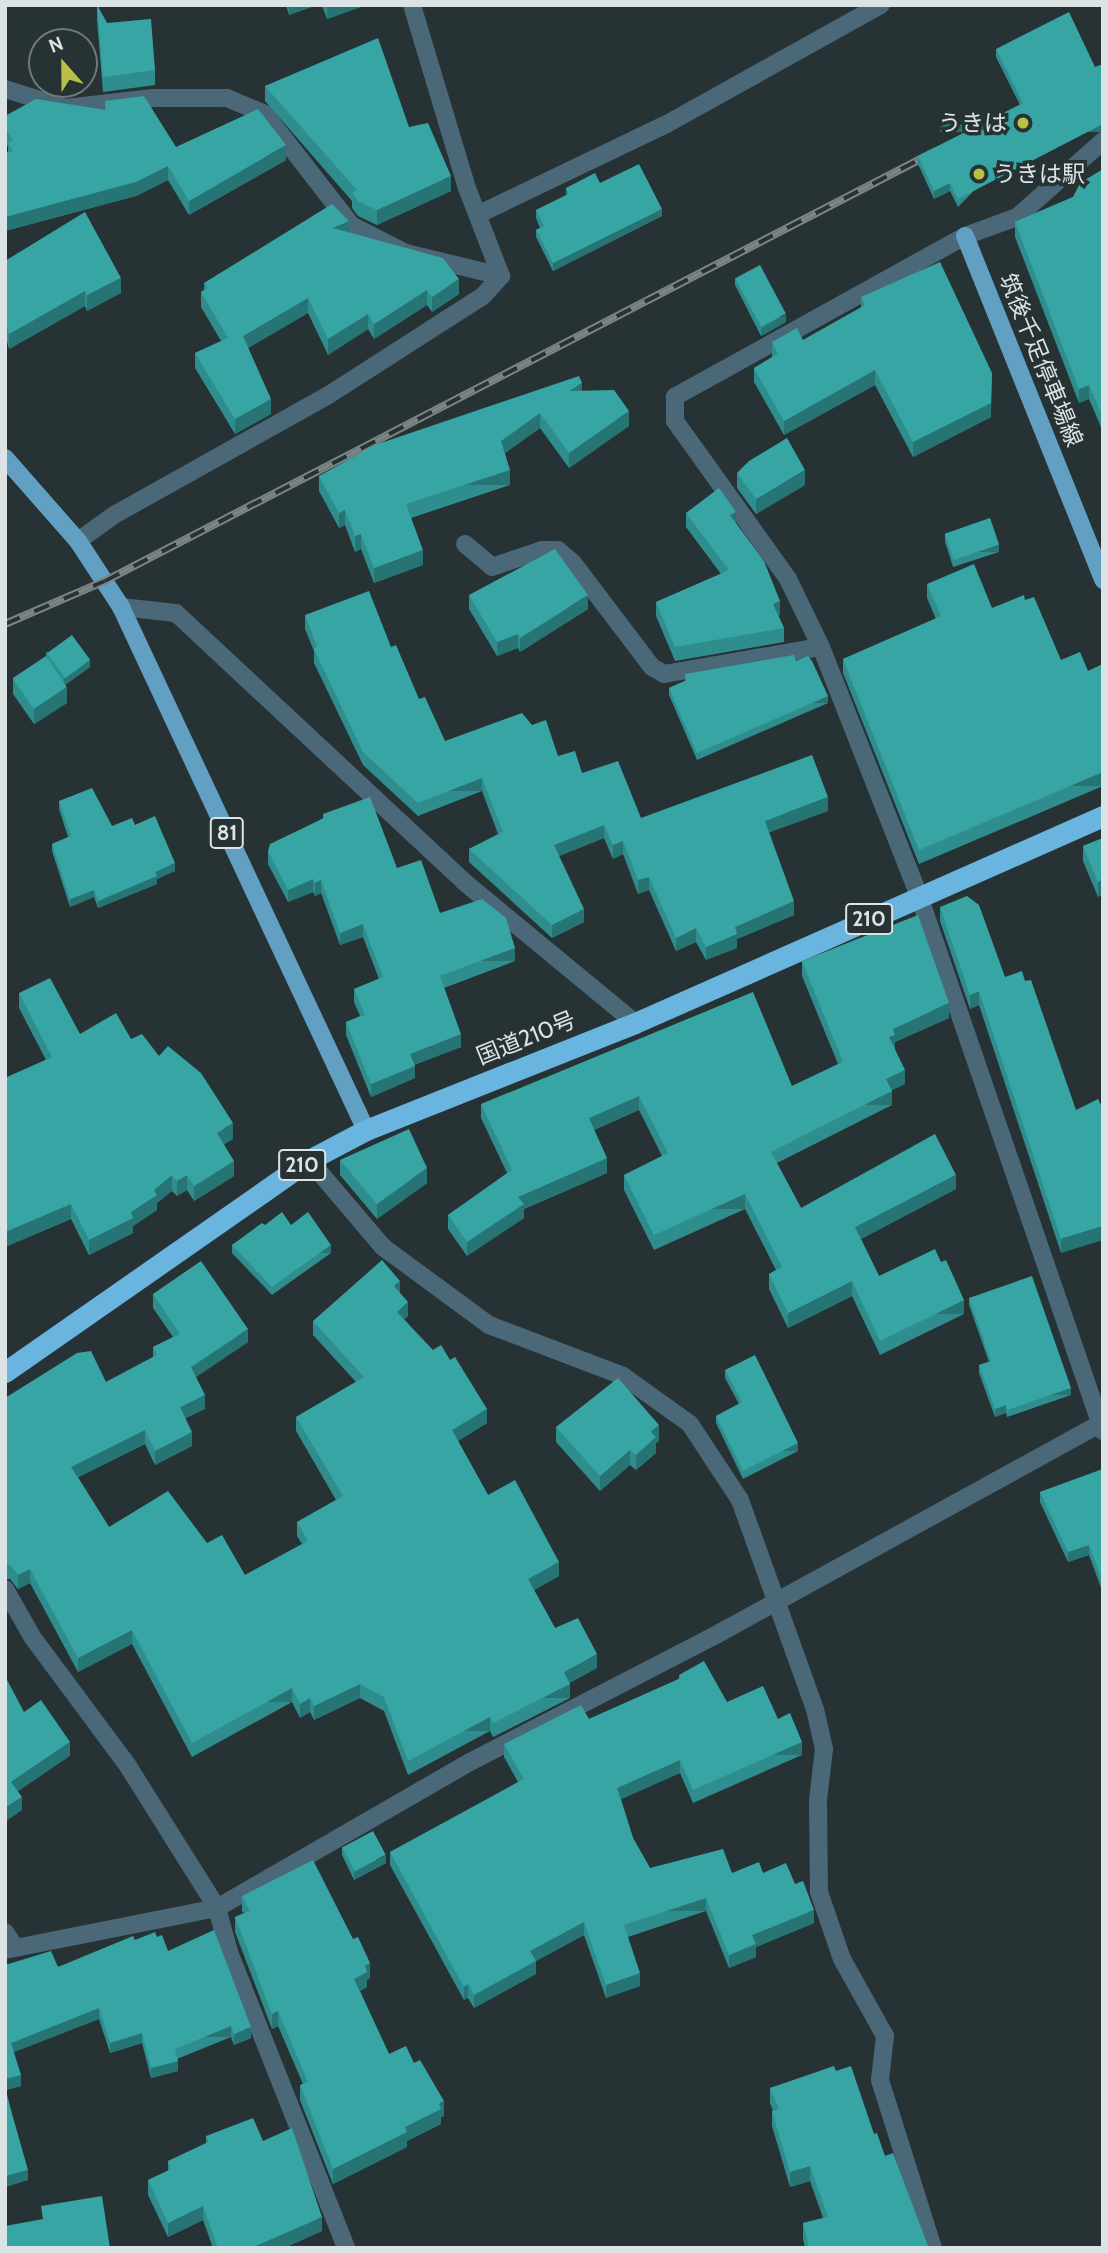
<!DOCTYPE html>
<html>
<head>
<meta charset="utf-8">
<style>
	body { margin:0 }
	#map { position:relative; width:1108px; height:2253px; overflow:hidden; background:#263234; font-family:Cabin,"Noto Sans JP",sans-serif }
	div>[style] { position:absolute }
	.minor>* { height:18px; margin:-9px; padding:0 9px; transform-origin:9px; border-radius:9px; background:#4b6879 }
	.major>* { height:18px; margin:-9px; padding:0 9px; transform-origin:9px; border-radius:9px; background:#62a0c3 }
	.highway>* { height:21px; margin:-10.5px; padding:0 10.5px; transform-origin:10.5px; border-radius:10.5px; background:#6ab5e0 }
	.rail>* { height:8px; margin-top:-4px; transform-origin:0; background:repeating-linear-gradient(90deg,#263234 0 16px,#7b8586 0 32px); box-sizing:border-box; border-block:2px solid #7b8586 }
	.wall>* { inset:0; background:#2f8e8d }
	.shaded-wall>* { inset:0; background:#267473; transform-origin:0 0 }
	.building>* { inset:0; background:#37a5a4; transform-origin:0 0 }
	.dots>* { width:19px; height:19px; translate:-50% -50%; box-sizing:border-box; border:4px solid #263234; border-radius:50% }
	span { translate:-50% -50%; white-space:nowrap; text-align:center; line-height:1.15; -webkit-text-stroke:7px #263234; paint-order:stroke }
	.shield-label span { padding:2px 5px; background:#263234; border:2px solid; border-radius:5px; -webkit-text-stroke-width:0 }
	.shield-label { font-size:21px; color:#dce3e4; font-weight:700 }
	.poi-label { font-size:23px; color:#dce3e4 }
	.right { translate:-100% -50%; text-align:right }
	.left { translate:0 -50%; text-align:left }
	.street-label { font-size:23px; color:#dce3e4 }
	.frame { position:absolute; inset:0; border:7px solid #dce3e4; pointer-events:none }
	.north { position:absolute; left:28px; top:28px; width:70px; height:70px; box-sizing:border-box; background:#263234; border:2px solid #6f797a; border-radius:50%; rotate:339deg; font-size:19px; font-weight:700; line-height:28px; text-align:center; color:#dce3e4 }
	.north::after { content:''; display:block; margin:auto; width:24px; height:32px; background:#bac045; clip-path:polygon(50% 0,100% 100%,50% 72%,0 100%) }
</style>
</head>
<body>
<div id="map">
	<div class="minor">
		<i style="left:412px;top:5px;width:191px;rotate:73.3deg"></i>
		<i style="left:467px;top:188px;width:94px;rotate:68.9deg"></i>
		<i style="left:5px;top:89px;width:64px;rotate:17.3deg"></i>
		<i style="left:66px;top:108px;width:87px;rotate:-6.6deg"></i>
		<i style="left:152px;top:98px;width:75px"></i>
		<i style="left:227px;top:98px;width:41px;rotate:22.8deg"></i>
		<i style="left:265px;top:114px;width:140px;rotate:52.2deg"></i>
		<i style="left:351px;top:225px;width:62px;rotate:27deg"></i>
		<i style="left:406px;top:253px;width:98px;rotate:13.6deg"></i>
		<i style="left:1103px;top:141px;width:115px;rotate:138.5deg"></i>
		<i style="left:1017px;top:217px;width:55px;rotate:159.9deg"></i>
		<i style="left:965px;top:236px;width:332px;rotate:151deg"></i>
		<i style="left:675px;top:397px;width:24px;rotate:90deg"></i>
		<i style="left:675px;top:421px;width:194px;rotate:54.4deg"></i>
		<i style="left:788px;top:579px;width:76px;rotate:64.1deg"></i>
		<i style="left:821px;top:647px;width:268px;rotate:68.5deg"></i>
		<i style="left:919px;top:896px;width:566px;rotate:71.02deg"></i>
		<i style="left:479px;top:214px;width:206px;rotate:-25.6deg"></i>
		<i style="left:665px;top:125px;width:247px;rotate:-29.1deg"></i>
		<i style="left:78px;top:541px;width:44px;rotate:-35.8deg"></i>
		<i style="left:114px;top:515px;width:244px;rotate:-29.2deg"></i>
		<i style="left:327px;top:396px;width:185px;rotate:-32.7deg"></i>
		<i style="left:483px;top:296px;width:27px;rotate:-48deg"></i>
		<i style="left:465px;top:544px;width:35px;rotate:40deg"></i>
		<i style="left:492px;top:567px;width:53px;rotate:-18.8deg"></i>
		<i style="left:542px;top:550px;width:16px"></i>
		<i style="left:558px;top:550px;width:20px;rotate:41deg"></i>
		<i style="left:573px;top:563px;width:131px;rotate:52.8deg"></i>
		<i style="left:652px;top:667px;width:14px;rotate:30deg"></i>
		<i style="left:664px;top:674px;width:159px;rotate:-9.8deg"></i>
		<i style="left:121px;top:607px;width:55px;rotate:6.2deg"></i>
		<i style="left:176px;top:613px;width:393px;rotate:43deg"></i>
		<i style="left:463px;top:881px;width:223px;rotate:39.5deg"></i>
		<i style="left:309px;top:1160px;width:114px;rotate:49.6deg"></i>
		<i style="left:383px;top:1247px;width:132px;rotate:36.3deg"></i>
		<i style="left:489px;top:1325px;width:143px;rotate:20.8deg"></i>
		<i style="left:623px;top:1376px;width:82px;rotate:35.6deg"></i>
		<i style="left:690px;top:1424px;width:91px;rotate:56.7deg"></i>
		<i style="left:740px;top:1500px;width:222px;rotate:70.3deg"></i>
		<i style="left:815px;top:1709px;width:41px;rotate:77.3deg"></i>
		<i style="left:824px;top:1749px;width:51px;rotate:96.7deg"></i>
		<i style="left:818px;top:1800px;width:92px;rotate:89.4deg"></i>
		<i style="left:819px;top:1892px;width:71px;rotate:71.1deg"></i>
		<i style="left:842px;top:1959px;width:88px;rotate:60.8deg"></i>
		<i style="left:885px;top:2036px;width:44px;rotate:96.5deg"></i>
		<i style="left:880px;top:2080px;width:176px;rotate:72.5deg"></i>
		<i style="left:5px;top:1589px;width:56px;rotate:60.3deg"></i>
		<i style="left:33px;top:1638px;width:159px;rotate:53.4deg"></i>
		<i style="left:128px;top:1766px;width:168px;rotate:57.9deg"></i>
		<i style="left:217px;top:1908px;width:46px;rotate:74.7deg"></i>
		<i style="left:229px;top:1952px;width:318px;rotate:68.4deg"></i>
		<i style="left:5px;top:1932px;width:18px;rotate:56deg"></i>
		<i style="left:5px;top:1950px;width:216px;rotate:-11.2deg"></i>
		<i style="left:217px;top:1908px;width:292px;rotate:-30deg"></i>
		<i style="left:470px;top:1762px;width:275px;rotate:-27.3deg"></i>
		<i style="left:714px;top:1636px;width:444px;rotate:-28.8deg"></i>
	</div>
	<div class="major">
		<i style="left:965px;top:236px;width:371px;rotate:68.1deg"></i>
		<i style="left:5px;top:458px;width:111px;rotate:48.7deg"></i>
		<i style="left:78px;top:541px;width:79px;rotate:56.9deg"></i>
		<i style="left:121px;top:607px;width:578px;rotate:64.9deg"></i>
	</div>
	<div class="highway">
		<i style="left:5px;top:1372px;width:371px;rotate:-34.9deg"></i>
		<i style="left:309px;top:1160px;width:64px;rotate:-27.8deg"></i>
		<i style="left:366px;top:1130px;width:289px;rotate:-21.7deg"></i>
		<i style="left:635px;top:1023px;width:512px;rotate:-23.86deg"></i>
	</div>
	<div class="rail">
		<i style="left:5px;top:624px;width:109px;rotate:-23.3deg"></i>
		<i style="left:105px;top:581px;width:936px;rotate:-27.36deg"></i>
	</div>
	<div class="wall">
		<i style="clip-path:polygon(97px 5px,107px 23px,155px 70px,155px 85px,103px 92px,97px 20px)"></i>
		<i style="clip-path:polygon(286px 5px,317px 5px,289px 15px)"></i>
		<i style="clip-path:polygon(322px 5px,366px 5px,327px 19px)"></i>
		<i style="clip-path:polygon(996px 49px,1095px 67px,958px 207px,950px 191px,934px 199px,918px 164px,918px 156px,1020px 105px,996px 57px)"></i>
		<i style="clip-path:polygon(265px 86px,409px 127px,451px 191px,377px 225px,358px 216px,352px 208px,352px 201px,265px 101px)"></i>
		<i style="clip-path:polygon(105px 101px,176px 147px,286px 160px,189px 215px,168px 180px,136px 196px,5px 231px,5px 153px,8px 152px,8px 147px,5px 141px,5px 116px,105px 110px)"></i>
		<i style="clip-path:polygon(1103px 169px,1103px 432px,1089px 399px,1079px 403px,1015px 237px,1015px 222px,1073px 197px)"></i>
		<i style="clip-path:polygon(600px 183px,662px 216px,553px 271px,536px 237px,536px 230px,540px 228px,536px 218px,536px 210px,566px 195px,566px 188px)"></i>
		<i style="clip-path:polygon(349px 232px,459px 294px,432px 312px,427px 305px,374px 339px,368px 329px,328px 355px,308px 313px,248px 348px,271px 414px,235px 434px,195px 368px,195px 353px,221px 341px,201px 307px,201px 292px,204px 290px,204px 283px)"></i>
		<i style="clip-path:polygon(5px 261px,121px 293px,87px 311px,85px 306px,9px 349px,5px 334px)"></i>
		<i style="clip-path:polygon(735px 278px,786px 322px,761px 336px,735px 285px)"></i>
		<i style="clip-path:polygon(861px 297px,991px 417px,913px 457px,875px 385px,784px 435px,754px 382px,754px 368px,772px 357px,772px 342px,803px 340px,861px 308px)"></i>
		<i style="clip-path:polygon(582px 391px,629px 426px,569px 468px,540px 428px,505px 453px,510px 485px,411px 518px,423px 565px,374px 583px,361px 549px,355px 552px,345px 525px,339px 528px,319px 491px,319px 476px)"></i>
		<i style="clip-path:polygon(737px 473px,805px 485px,756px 514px,737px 488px)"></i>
		<i style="clip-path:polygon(686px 513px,736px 523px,780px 615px,778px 615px,784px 628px,784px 642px,675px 661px,656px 616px,656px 602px,721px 574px,686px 527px)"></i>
		<i style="clip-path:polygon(945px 534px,999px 552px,953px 567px,945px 542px)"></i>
		<i style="clip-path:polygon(927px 584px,992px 608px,1025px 600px,1061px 660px,1088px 671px,1103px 664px,1103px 786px,919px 864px,843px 673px,843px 659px,936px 619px,927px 598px)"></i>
		<i style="clip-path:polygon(469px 595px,588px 609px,520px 652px,518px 648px,497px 656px,469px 609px)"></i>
		<i style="clip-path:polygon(305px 615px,391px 647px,419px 699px,445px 741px,558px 756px,641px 818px,828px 811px,769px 832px,794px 915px,737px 939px,737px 948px,706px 960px,696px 942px,676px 951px,649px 890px,638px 894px,623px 854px,613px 859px,604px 838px,559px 856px,584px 922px,552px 938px,469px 862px,469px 849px,498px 834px,482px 791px,418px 816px,363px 765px,314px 663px,314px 651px,305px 629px)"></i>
		<i style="clip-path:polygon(46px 652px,90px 667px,65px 685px,67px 703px,34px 724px,13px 694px,13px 678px,46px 657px)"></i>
		<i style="clip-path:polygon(685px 674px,828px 703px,697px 760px,669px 695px,669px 688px,685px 681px)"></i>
		<i style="clip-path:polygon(59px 801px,112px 826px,135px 825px,175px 871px,157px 879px,157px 884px,98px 908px,94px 897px,70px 907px,52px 851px,52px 844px,68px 837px,59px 809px)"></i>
		<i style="clip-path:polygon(323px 814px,397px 868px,440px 913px,515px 961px,444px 988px,461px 1047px,414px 1065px,415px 1078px,371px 1097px,346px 1035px,346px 1022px,360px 1016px,354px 1002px,354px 989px,379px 979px,363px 937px,340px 945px,321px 893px,315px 896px,313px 892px,288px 902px,268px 864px,268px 851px,323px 818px)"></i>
		<i style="clip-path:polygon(1103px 838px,1098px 897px,1083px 861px,1083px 846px)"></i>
		<i style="clip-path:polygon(940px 907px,1005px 977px,1076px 1110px,1061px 1253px,979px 1005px,970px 1009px,940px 921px)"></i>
		<i style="clip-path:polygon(802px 961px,949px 1018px,895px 1042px,895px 1049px,905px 1084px,892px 1090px,892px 1105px,777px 1163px,801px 1208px,956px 1189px,861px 1239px,879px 1276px,964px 1314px,880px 1355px,852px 1296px,788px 1328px,769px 1289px,769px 1274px,776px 1270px,745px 1209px,654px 1250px,624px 1190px,624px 1175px,662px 1156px,639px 1110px,594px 1130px,607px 1173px,524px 1209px,524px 1218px,467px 1256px,448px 1229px,448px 1215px,507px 1173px,481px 1118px,481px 1104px,792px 1086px,838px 1064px,802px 976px)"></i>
		<i style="clip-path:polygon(19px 993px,80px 1034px,131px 1039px,159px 1056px,233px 1139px,224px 1144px,234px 1176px,194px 1201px,187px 1190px,177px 1196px,172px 1191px,157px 1203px,157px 1210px,133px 1226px,133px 1233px,89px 1255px,71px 1219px,5px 1247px,5px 1078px,46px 1060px,19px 1008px)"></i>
		<i style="clip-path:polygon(340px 1160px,427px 1183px,377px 1219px,340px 1175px)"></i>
		<i style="clip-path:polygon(265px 1225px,291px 1225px,331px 1253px,272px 1295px,232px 1253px,232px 1245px)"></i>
		<i style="clip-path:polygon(153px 1294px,248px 1342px,196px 1377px,205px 1409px,185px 1418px,192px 1446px,155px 1465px,145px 1444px,78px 1477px,109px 1527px,207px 1543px,245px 1575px,302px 1544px,297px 1536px,297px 1522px,336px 1500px,296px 1431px,296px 1417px,356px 1382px,313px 1335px,313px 1321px,400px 1294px,408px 1316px,404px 1319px,487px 1423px,458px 1441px,488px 1495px,559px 1576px,534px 1590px,555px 1628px,597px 1668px,569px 1683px,570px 1698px,493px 1737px,490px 1731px,408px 1775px,384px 1711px,360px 1698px,314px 1720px,310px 1712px,300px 1718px,292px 1702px,192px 1757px,132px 1644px,78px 1672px,30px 1583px,18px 1589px,10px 1579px,5px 1579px,5px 1398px,106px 1382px,153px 1357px,153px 1347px,173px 1337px,153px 1308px)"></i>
		<i style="clip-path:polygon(969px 1298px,1071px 1395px,1007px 1417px,1006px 1413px,995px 1417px,979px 1373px,979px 1365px,989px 1362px,969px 1305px)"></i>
		<i style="clip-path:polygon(725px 1370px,798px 1451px,743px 1479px,716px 1423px,716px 1416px,739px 1404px,725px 1378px)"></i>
		<i style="clip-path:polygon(556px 1427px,659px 1441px,656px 1443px,656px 1453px,636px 1470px,630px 1465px,600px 1491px,556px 1442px)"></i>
		<i style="clip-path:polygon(1103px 1469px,1103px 1593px,1089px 1555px,1068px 1562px,1040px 1502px,1040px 1492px)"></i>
		<i style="clip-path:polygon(679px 1675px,727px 1702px,778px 1719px,802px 1755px,693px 1803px,680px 1773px,621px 1799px,633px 1838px,650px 1868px,732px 1873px,763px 1873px,795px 1884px,814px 1923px,756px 1947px,756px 1957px,729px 1968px,706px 1911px,628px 1937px,640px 1986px,606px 1998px,584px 1935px,536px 1961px,536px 1974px,474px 2008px,468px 1998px,464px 2000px,390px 1865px,390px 1852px,518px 1782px,504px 1757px,504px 1744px,589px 1719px,679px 1679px)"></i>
		<i style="clip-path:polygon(342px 1847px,386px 1863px,354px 1880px,342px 1855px)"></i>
		<i style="clip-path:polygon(242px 1896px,370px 1978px,367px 1980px,367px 1987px,360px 1991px,389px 2054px,414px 2063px,444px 2116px,441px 2117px,441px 2124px,407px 2141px,407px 2147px,333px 2184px,300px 2100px,300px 2085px,303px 2084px,278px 2026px,272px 2029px,235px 1932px,235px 1917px,244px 1913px,242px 1911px)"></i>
		<i style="clip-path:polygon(157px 1937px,168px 1951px,251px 2038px,234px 2045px,231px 2037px,177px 2059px,178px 2071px,151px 2078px,142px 2043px,110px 2053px,99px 2019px,14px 2052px,21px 2086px,6px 2090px,28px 2180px,5px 2187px,5px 1965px,58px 1967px,135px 1940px)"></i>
		<i style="clip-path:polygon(836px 2071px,874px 2134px,885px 2156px,928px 2248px,805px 2248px,803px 2239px,803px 2223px,823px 2218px,810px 2181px,790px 2187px,772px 2126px,772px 2111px,773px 2111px,770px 2103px,770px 2088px)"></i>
		<i style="clip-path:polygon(206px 2136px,263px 2141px,322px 2231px,284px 2248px,213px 2248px,203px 2220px,168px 2237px,148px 2195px,148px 2180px,168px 2171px,168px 2161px,206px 2143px)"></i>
	</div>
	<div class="shaded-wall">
		<i style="clip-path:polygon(289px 5px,317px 5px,289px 15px)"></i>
		<i style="clip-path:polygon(327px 5px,366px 5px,327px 19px)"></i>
		<i style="left:1103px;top:124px;width:8px;height:163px;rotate:90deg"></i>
		<i style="clip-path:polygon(286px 145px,286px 160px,189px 215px,189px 201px)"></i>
		<i style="clip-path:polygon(168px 166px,168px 180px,136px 196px,5px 231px,5px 217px)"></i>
		<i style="clip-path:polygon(451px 176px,451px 191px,377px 225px,377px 210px)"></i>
		<i style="clip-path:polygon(950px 183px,950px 191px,934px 199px,934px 191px)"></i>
		<i style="clip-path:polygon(662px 209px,662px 216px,553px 271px,553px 263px)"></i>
		<i style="clip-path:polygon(349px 221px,349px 237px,333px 228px)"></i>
		<i style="clip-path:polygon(121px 278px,121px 293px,87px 311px,87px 295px)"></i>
		<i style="clip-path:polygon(459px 279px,459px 294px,432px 312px,432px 297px)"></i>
		<i style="clip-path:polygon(427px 290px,427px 305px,374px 339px,374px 324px)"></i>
		<i style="clip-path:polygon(85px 291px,85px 306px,9px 349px,9px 334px)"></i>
		<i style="clip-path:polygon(308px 298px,308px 313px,243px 351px,243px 336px)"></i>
		<i style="clip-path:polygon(368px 314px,368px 329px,328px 355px,328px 339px)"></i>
		<i style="clip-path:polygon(786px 314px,786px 322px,761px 336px,761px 328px)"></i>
		<i style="clip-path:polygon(875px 370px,875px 385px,784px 435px,784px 421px)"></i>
		<i style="clip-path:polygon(992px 373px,991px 417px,913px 457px,913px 442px)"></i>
		<i style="clip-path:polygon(582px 383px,582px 398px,570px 391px)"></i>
		<i style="clip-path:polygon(1089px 385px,1089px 399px,1079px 403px,1079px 389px)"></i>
		<i style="clip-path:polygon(271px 399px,271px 414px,235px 434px,235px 419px)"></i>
		<i style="clip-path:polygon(629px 411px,629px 426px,569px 468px,569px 453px)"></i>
		<i style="clip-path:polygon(540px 413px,540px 428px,501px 456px,501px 441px)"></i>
		<i style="left:510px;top:470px;width:15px;height:109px;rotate:90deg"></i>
		<i style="clip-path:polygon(805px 470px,805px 485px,756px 514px,756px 499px)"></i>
		<i style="clip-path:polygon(345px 510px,345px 525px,339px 528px,339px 513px)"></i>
		<i style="clip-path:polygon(736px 512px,736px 526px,730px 515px)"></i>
		<i style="clip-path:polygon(361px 534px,361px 549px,355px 552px,355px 536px)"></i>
		<i style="left:999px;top:544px;width:8px;height:48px;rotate:90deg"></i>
		<i style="clip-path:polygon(423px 550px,423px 565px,374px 583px,374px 568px)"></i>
		<i style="clip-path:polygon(588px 595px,588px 609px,520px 652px,520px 638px)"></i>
		<i style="clip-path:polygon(780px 601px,780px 615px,773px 618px,773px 604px)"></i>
		<i style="clip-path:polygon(518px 634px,518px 648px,497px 656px,497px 642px)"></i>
		<i style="clip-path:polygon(90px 660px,90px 667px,64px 685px,64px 678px)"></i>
		<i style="clip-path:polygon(67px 687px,67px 703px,34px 724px,34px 709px)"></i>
		<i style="left:828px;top:696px;width:7px;height:143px;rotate:90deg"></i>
		<i style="left:1103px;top:772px;width:14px;height:200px;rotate:90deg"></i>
		<i style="left:482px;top:778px;width:13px;height:69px;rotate:90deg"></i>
		<i style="clip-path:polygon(828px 797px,828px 811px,765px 834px,765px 821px)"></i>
		<i style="clip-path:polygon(604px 825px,604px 838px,554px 858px,554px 845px)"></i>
		<i style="clip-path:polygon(623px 841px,623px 854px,613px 859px,613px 845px)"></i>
		<i style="clip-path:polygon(175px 863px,175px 871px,157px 879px,157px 884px,98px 908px,98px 901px,155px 872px)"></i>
		<i style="clip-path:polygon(649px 877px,649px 890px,638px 894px,638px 880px)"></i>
		<i style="clip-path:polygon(313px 879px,313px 892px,288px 902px,288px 890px)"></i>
		<i style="clip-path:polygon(321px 880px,321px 893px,315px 896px,315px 883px)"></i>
		<i style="clip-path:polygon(1103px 880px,1103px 895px,1098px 897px,1098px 882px)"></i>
		<i style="clip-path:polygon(94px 890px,94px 897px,70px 907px,70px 899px)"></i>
		<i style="clip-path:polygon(794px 901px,794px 915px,737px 939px,737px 948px,706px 960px,706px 947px,735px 927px)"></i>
		<i style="clip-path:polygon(584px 909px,584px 922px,552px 938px,552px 925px)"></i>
		<i style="clip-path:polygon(363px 924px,363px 937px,340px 945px,340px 933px)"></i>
		<i style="clip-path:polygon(696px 928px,696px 942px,676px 951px,676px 938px)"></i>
		<i style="left:515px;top:948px;width:13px;height:80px;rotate:90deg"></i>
		<i style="clip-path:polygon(979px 991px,979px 1005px,970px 1009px,970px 995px)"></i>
		<i style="clip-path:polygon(949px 1003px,949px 1018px,895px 1042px,895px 1049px,889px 1037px,893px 1029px)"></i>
		<i style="clip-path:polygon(461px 1034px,461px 1047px,410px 1066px,410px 1054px)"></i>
		<i style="clip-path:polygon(415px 1066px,415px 1078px,371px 1097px,371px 1084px)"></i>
		<i style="clip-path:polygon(905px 1070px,905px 1084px,886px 1093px,886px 1079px)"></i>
		<i style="left:892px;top:1091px;width:14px;height:136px;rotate:90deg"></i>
		<i style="clip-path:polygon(639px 1096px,639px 1110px,589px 1132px,589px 1118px)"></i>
		<i style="clip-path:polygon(233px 1123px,233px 1139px,217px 1149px,217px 1133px)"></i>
		<i style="clip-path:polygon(607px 1158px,607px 1173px,524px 1209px,524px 1218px,467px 1256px,467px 1242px,518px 1197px)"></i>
		<i style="clip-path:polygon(234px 1161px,234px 1176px,194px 1201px,194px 1186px)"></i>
		<i style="clip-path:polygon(427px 1168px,427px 1183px,377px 1219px,377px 1204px)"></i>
		<i style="clip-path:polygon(172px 1175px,172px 1191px,157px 1203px,157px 1210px,133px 1226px,133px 1233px,89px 1255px,89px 1240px,131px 1212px,154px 1190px)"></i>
		<i style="clip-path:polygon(187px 1175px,187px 1190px,177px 1196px,177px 1181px)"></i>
		<i style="clip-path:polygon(956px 1175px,956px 1189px,855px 1242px,855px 1227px)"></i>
		<i style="left:745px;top:1194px;width:15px;height:100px;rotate:90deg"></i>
		<i style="clip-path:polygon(71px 1204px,71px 1219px,5px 1247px,5px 1232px)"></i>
		<i style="clip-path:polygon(1103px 1226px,1103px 1240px,1061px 1253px,1061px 1239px)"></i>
		<i style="left:331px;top:1245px;width:8px;height:72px;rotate:90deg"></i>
		<i style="clip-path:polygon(400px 1281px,400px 1295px,394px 1286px)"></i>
		<i style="clip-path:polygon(852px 1281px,852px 1296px,788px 1328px,788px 1313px)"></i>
		<i style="left:964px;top:1300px;width:14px;height:93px;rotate:90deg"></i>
		<i style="clip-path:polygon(408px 1302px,408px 1316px,397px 1325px,397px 1312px)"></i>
		<i style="clip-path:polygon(7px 1309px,7px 1324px,5px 1326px,5px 1310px)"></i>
		<i style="clip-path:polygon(248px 1329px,248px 1342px,191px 1380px,191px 1367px)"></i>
		<i style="left:1071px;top:1388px;width:7px;height:68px;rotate:90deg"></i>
		<i style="clip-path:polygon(205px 1395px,205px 1409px,180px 1421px,180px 1407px)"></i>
		<i style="clip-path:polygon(1006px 1405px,1006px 1413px,995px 1417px,995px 1409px)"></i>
		<i style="clip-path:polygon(487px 1409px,487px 1423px,452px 1444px,452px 1430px)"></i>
		<i style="clip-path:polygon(659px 1425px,659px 1441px,656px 1443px,656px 1453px,636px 1470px,636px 1455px,651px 1432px)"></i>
		<i style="clip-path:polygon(145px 1430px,145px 1444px,71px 1481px,71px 1467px)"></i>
		<i style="clip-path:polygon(192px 1432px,192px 1446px,155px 1465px,155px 1451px)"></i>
		<i style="left:798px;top:1443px;width:8px;height:62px;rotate:90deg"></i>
		<i style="clip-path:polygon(630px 1450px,630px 1465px,600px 1491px,600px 1476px)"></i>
		<i style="clip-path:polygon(1089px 1545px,1089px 1555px,1068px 1562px,1068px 1552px)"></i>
		<i style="clip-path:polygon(559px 1562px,559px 1576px,528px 1593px,528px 1579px)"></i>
		<i style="clip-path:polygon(30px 1569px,30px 1583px,18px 1589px,18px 1575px)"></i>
		<i style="clip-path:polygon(132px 1630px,132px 1644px,78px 1672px,78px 1658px)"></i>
		<i style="clip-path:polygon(597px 1654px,597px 1668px,564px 1686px,564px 1672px)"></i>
		<i style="clip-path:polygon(360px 1684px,360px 1698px,314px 1720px,314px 1706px)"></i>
		<i style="left:570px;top:1684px;width:14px;height:86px;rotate:90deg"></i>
		<i style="left:292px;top:1688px;width:14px;height:114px;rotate:90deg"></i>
		<i style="clip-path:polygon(310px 1698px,310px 1712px,300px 1718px,300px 1704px)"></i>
		<i style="left:490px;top:1717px;width:14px;height:93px;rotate:90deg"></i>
		<i style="clip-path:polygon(70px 1742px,70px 1756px,11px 1796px,11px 1782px)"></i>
		<i style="left:802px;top:1742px;width:13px;height:119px;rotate:90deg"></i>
		<i style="clip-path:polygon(680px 1760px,680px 1773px,617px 1801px,617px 1788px)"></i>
		<i style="clip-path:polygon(22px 1797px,22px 1810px,5px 1822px,5px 1808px)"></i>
		<i style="clip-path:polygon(386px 1855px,386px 1863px,354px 1880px,354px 1872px)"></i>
		<i style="left:706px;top:1898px;width:13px;height:86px;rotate:90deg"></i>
		<i style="clip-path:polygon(814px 1910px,814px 1923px,756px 1947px,756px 1957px,729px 1968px,729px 1955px,752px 1935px)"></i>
		<i style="clip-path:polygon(584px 1922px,584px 1935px,536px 1961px,536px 1974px,474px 2008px,474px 1995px,530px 1951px)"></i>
		<i style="clip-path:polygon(370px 1963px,370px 1978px,367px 1980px,367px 1987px,354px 1994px,354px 1979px,365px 1966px)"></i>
		<i style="clip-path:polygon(640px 1973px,640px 1986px,606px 1998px,606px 1985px)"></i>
		<i style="clip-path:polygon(468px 1984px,468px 1998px,464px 2000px,464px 1987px)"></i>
		<i style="clip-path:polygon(99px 2008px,99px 2019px,11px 2053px,11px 2043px)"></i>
		<i style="clip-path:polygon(278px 2011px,278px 2026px,272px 2029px,272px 2014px)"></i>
		<i style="left:231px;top:2026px;width:11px;height:61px;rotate:90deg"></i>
		<i style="clip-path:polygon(251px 2027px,251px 2038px,234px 2045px,234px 2034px)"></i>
		<i style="clip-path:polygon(142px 2033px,142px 2043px,110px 2053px,110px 2043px)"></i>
		<i style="clip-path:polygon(178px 2061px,178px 2071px,151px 2078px,151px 2068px)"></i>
		<i style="clip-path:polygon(21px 2075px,21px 2086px,5px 2090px,5px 2079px)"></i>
		<i style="clip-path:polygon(444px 2101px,444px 2116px,441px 2117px,441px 2124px,407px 2141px,407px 2147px,333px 2184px,333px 2169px,405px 2127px)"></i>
		<i style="clip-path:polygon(810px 2166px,810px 2181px,790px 2187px,790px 2172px)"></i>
		<i style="clip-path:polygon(28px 2170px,28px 2180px,5px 2187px,5px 2176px)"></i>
		<i style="clip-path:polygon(203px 2206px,203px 2220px,168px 2237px,168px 2223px)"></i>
		<i style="clip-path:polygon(322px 2217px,322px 2231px,284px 2248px,251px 2248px)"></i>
	</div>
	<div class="building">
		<i style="clip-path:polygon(97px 5px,107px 23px,151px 19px,155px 70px,103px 77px)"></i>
		<i style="clip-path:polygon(1069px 12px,1095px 67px,1103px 64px,1103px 124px,958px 199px,950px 183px,934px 191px,918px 156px,1023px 103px,996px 49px)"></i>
		<i style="clip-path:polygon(378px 38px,409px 127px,428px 123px,451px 176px,377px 210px,358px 201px,352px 193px,357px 190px,265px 86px)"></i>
		<i style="clip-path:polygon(144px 96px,176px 147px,258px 109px,286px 145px,189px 201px,168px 166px,136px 182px,5px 217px,5px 153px,13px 151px,8px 143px,13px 141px,5px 127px,5px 116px,36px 99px,106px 110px,105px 101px)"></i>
		<i style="clip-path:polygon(639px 164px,662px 209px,553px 263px,536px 230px,544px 226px,536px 210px,569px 194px,566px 188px,595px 173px,600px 183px)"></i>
		<i style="clip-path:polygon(1103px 169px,1103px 417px,1089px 385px,1079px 389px,1015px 222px,1073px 197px,1080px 183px)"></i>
		<i style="clip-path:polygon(332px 204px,349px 221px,333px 228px,443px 258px,459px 279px,432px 297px,427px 290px,374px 324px,368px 314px,328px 339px,308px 298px,243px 336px,271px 399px,235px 419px,195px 353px,228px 338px,201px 292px,208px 288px,204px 283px)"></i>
		<i style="clip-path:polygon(85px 212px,121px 278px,87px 295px,85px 291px,9px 334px,5px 319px,5px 261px)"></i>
		<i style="clip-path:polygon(940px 262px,992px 373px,991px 403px,913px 442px,875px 370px,784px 421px,754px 368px,778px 354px,772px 342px,797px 328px,803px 340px,865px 305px,861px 297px)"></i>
		<i style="left:760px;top:265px;width:55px;height:28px;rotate:62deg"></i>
		<i style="clip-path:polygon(579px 376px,582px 383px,570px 391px,614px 390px,629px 411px,569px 453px,540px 413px,501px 441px,510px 470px,406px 504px,423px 550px,374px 568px,361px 534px,355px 536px,345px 510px,339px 513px,319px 476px,375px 445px)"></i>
		<i style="clip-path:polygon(787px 438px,805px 470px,756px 499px,737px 473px,749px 461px)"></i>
		<i style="clip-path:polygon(719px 488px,736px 512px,730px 515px,764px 561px,780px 601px,773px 604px,784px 628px,675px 647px,656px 602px,729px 570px,686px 513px)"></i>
		<i style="left:990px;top:518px;width:28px;height:48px;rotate:71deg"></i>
		<i style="clip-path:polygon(555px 549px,588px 595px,520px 638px,518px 634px,497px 642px,469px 595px)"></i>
		<i style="clip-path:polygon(974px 564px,992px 608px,1024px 595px,1025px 600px,1034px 597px,1061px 660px,1080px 652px,1088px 671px,1103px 664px,1103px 772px,919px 850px,843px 659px,941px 616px,927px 584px)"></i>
		<i style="clip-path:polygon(369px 591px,391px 647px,396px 645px,419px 699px,425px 697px,445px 741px,522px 713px,532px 725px,546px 720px,558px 756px,575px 751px,582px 773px,618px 761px,641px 818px,812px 755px,828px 797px,765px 821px,794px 901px,735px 927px,737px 934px,706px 947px,696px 928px,676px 938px,649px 877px,638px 880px,623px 841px,613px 845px,604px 825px,554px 845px,584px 909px,552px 925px,469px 849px,503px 832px,482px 778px,418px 803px,363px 752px,314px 649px,317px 646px,305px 615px)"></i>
		<i style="left:72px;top:635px;width:31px;height:31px;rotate:54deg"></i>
		<i style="clip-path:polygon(794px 655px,796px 661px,808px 656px,812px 661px,828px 696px,697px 753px,669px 688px,687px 680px,685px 674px)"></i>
		<i style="left:46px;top:656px;width:37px;height:40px;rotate:56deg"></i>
		<i style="clip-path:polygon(92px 788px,112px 826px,132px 818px,135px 825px,155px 816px,175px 863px,155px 872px,157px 876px,98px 901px,94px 890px,70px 899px,52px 844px,71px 836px,59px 801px)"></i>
		<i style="clip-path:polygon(370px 797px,397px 868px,421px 860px,440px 913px,482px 899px,506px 918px,515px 948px,440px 976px,461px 1034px,410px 1054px,415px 1066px,371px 1084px,346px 1022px,365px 1015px,354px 989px,383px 977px,363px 924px,340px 933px,321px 880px,315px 883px,313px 879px,288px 890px,268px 851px,270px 844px,324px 818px,323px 814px)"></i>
		<i style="clip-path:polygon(1103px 838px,1103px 880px,1098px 882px,1083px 846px)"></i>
		<i style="clip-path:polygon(967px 896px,979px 905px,1005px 977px,1022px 971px,1025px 981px,1031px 980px,1076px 1110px,1098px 1099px,1101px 1105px,1103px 1104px,1103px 1226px,1061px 1239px,979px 991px,970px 995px,940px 907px)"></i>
		<i style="clip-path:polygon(918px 915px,949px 1003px,893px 1029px,895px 1035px,889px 1037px,905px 1070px,886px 1079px,892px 1091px,771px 1152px,801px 1208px,935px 1134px,956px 1175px,855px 1227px,879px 1276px,935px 1249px,941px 1262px,946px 1260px,964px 1300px,880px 1341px,852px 1281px,788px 1313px,769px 1274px,782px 1267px,745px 1194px,654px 1235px,624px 1175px,668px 1153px,639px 1096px,589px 1118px,607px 1158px,518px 1197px,524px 1204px,467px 1242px,448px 1215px,512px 1170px,481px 1104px,753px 992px,792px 1086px,843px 1062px,802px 961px)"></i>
		<i style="clip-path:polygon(50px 978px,80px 1034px,116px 1013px,131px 1039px,142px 1034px,159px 1056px,168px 1046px,201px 1073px,233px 1123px,217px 1133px,234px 1161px,194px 1186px,187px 1175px,177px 1181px,172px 1175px,154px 1190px,157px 1195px,131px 1212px,133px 1218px,89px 1240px,71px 1204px,5px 1232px,5px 1078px,52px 1057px,19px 993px)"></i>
		<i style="clip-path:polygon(409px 1129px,427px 1168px,377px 1204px,340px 1160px)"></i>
		<i style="clip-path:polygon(282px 1212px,291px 1225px,308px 1212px,331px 1245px,272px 1287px,232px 1245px,262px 1223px,265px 1225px)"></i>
		<i style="clip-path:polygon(382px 1260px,400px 1281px,394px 1286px,408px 1302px,397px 1312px,433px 1350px,441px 1345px,450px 1360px,455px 1357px,487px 1409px,452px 1430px,488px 1495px,515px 1480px,559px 1562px,528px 1579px,555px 1628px,578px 1618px,597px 1654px,564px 1672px,570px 1684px,493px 1723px,490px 1717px,408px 1761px,384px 1697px,360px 1684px,314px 1706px,310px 1698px,300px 1704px,292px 1688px,192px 1743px,132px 1630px,78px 1658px,30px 1569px,18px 1575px,10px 1565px,5px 1565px,5px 1398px,77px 1353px,91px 1351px,106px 1382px,157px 1355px,153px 1347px,180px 1334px,153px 1294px,201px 1261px,248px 1329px,191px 1367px,205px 1395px,180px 1407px,192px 1432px,155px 1451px,145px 1430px,71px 1467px,109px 1527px,168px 1491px,207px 1543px,222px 1535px,245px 1575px,308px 1541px,297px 1522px,343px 1496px,296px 1417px,364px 1377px,313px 1321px)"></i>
		<i style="clip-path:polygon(1032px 1276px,1071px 1388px,1007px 1410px,1006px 1405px,995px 1409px,979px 1365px,991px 1361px,969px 1298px)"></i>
		<i style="clip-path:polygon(755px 1355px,798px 1443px,743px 1471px,716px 1416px,742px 1402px,725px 1370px)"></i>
		<i style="clip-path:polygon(618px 1378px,659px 1425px,651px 1432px,656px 1437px,636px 1455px,630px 1450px,600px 1476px,556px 1427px)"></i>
		<i style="clip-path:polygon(1103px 1469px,1103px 1583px,1089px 1545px,1068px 1552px,1040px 1492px)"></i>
		<i style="clip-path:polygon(704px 1661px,727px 1702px,763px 1686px,778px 1719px,790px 1713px,802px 1742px,693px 1790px,680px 1760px,617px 1788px,633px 1838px,650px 1868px,723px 1849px,732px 1873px,759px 1862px,763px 1873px,786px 1863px,795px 1884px,803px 1881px,814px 1910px,752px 1935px,756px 1944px,729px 1955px,706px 1898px,624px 1925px,640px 1973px,606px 1985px,584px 1922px,530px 1951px,536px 1961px,474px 1995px,468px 1984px,464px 1987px,390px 1852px,524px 1779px,504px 1744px,581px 1705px,589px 1719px,681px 1678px,679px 1675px)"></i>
		<i style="clip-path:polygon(5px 1676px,24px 1712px,41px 1700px,70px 1742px,11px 1782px,22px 1797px,5px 1808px)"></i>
		<i style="left:373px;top:1831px;width:27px;height:35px;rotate:62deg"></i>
		<i style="clip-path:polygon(313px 1860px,353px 1939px,358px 1937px,370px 1963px,365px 1966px,367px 1972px,354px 1979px,389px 2054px,406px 2046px,414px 2063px,420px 2060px,444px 2101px,439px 2104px,441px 2109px,405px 2127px,407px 2132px,333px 2169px,300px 2085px,308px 2082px,278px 2011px,272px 2014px,235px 1917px,250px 1911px,242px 1896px)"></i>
		<i style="clip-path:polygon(214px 1930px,251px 2027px,234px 2034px,231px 2026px,175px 2049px,178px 2061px,151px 2068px,142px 2033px,110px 2043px,99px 2008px,11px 2043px,21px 2075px,5px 2079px,5px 1965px,51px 1951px,58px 1967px,133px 1936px,135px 1940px,155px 1932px,157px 1937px,162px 1935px,168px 1951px)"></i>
		<i style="clip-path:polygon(834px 2066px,836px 2071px,851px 2066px,874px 2134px,877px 2133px,885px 2156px,893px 2153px,928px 2246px,924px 2248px,809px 2248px,803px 2223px,828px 2217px,810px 2166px,790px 2172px,772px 2111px,779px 2109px,770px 2088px)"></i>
		<i style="clip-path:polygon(5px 2089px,28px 2170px,5px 2176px)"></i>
		<i style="clip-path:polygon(253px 2118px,263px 2141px,292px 2128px,322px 2217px,251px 2248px,218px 2248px,203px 2206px,168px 2223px,148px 2180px,171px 2169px,168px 2161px,209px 2142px,206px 2136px)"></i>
		<i style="clip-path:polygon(102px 2196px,110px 2248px,5px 2248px,5px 2226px,43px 2219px,41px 2206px)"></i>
	</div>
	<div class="dots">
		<i style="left:1023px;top:123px;background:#bac045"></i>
		<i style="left:979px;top:174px;background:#bac045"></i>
	</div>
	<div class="shield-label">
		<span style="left:227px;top:833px">81</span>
		<span style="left:869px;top:919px">210</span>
		<span style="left:302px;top:1165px">210</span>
	</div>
	<div class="poi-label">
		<span class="right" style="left:1007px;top:123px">うきは</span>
		<span class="left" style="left:993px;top:174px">うきは駅</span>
	</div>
	<div class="street-label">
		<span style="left:1041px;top:360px;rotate:68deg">筑後千足停車場線</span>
		<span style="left:526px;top:1038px;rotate:-22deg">国道210号</span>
	</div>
	<div class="frame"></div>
	<div class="north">N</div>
</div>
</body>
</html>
